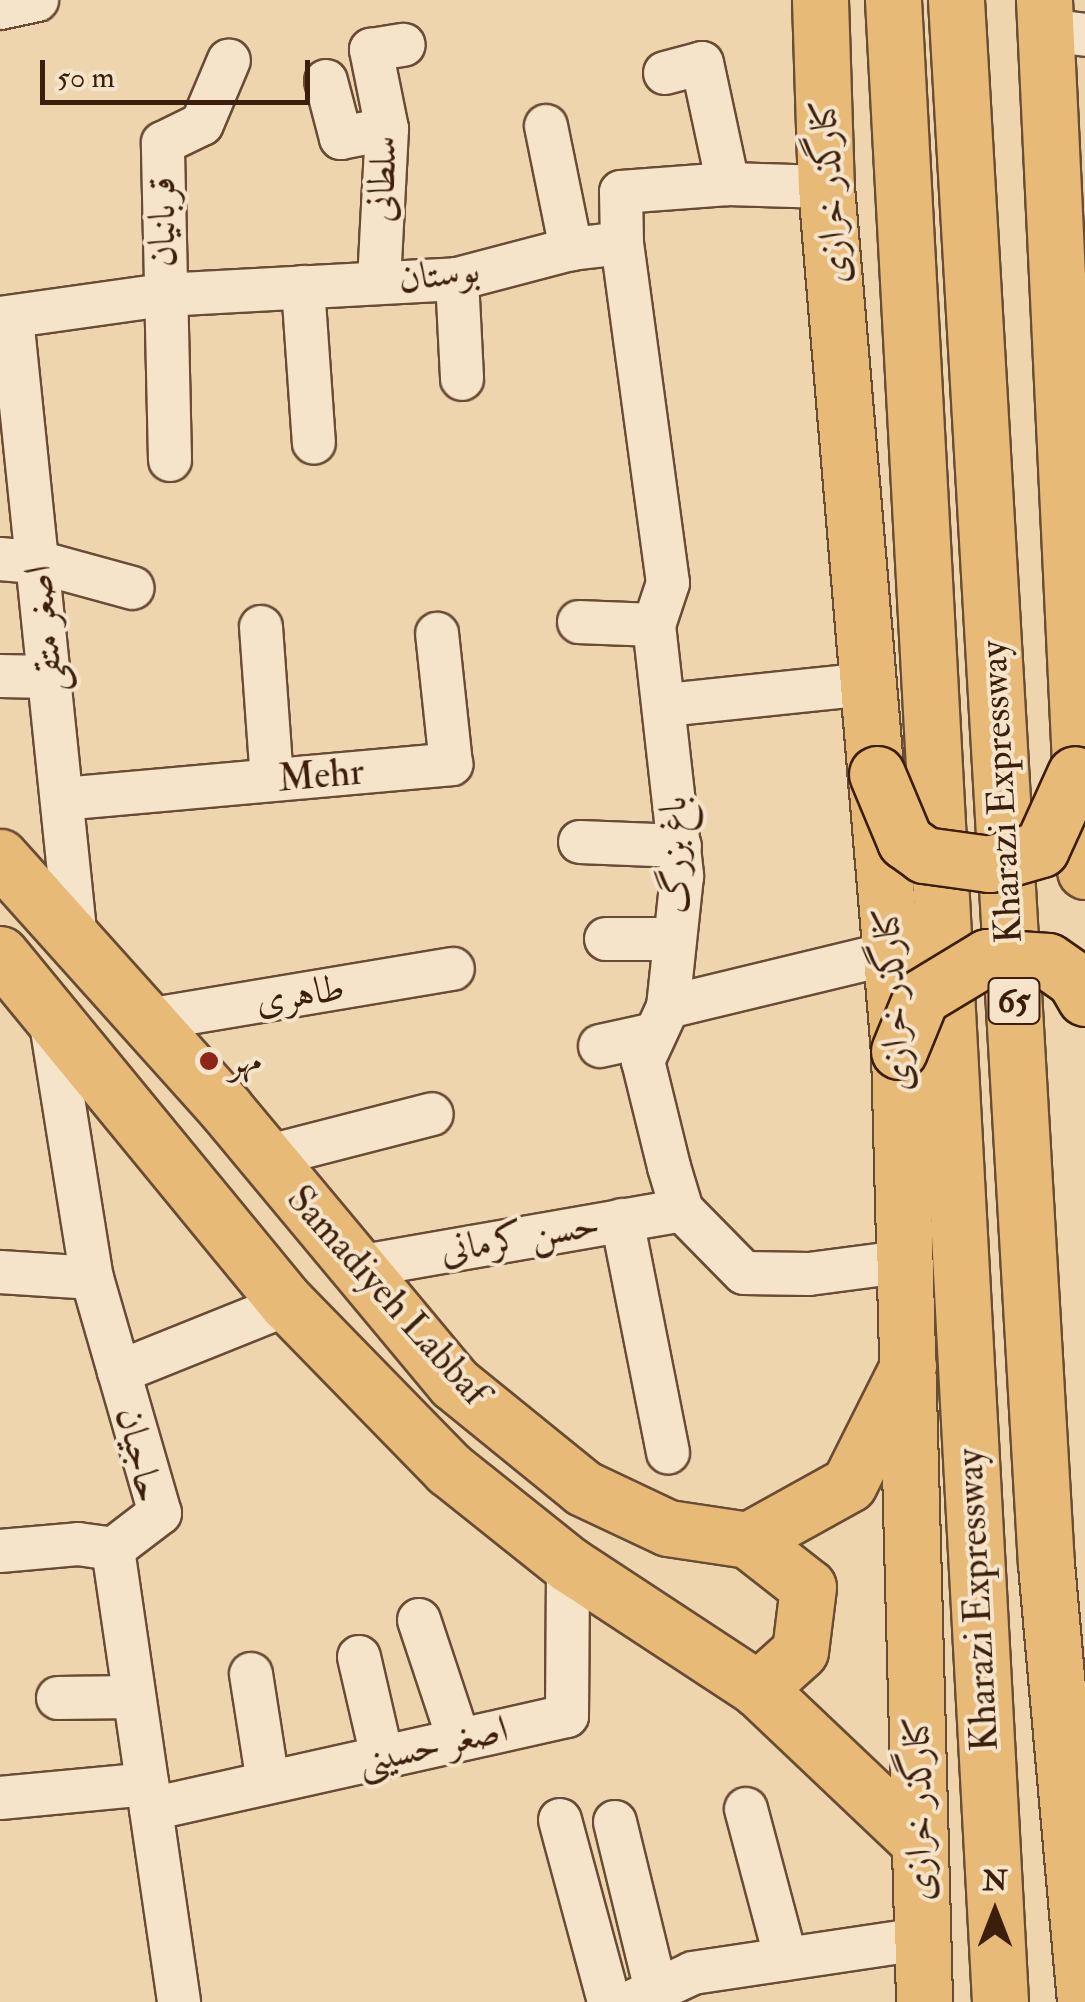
<!DOCTYPE html>
<html>
<head>
<meta charset="utf-8">
<style>
	body { margin:0 }
	#map { position:relative; width:1085px; height:2002px; overflow:hidden; background:#efd5ae; font-family:"IM FELL Double Pica",Amiri,serif }
	div>[style] { position:absolute }
	.roads { filter:drop-shadow(2px 0 #694c35) drop-shadow(-2px 0 #694c35) drop-shadow(0 2px #694c35) drop-shadow(0 -2px #694c35) }
	.minor>* { height:42px; margin:-21px; padding:0 21px; transform-origin:21px; border-radius:21px; background:#f5e4ca }
	.major>* { height:55px; margin:-27.5px; padding:0 27.5px; transform-origin:27.5px; border-radius:27.5px; background:#e8ba77 }
	.highway>* { height:55px; margin:-27.5px; padding:0 27.5px; transform-origin:27.5px; border-radius:27.5px; background:#e8ba77 }
	.bridges { filter:drop-shadow(2px 0 #3c1e0d) drop-shadow(-2px 0 #3c1e0d) drop-shadow(0 2px #3c1e0d) drop-shadow(0 -2px #3c1e0d) }
	.major-bridge>* { height:55px; margin:-27.5px; padding:0 27.5px; transform-origin:27.5px; border-radius:27.5px; background:#e8ba77 }
	.dots>* { width:28px; height:28px; translate:-50% -50%; box-sizing:border-box; border:5px solid #f5e4ca; border-radius:50% }
	span { translate:-50% -50%; white-space:nowrap; text-align:center; line-height:1.15; -webkit-text-stroke:8px #f5e4ca; paint-order:stroke }
	.shield-label span { padding:2px 8px; background:#f5e4ca; border:2px solid; border-radius:8px; -webkit-text-stroke-width:0 }
	.shield-label { font-size:35px; color:#3c1e0d; font-weight:700 }
	.street-label { font-size:38px; color:#3c1e0d }
	.poi-label { font-size:38px; color:#3c1e0d }
	.left { translate:0 -50%; text-align:left }
	.north { position:absolute; left:945px; top:1862px; width:100px; height:100px; -webkit-text-stroke:8px #f5e4ca; paint-order:stroke; rotate:0deg; font-size:28px; font-weight:700; line-height:40px; text-align:center; color:#3c1e0d }
	.north::after { content:''; display:block; margin:auto; width:35px; height:45px; background:#3c1e0d; clip-path:polygon(50% 0,100% 100%,50% 72%,0 100%) }
	.scale { position:absolute; left:40px; top:60px; width:270px; height:45px; box-sizing:border-box; border:5px solid #3c1e0d; border-top:0; padding-left:12px; font-size:30px; line-height:35px; white-space:nowrap; color:#3c1e0d; -webkit-text-stroke:8px #f5e4ca; paint-order:stroke }
</style>
</head>
<body>
<div id="map">
	<div class="roads">
		<div class="minor">
			<i style="left:0;top:8px;width:38px;rotate:-12deg"></i>
			<i style="left:1046px;top:30px;width:39px;rotate:7deg"></i>
			<i style="left:665px;top:73px;width:38px;rotate:-15deg"></i>
			<i style="left:702px;top:63px;width:124px;rotate:77.9deg"></i>
			<i style="left:326px;top:81px;width:59px;rotate:75.3deg"></i>
			<i style="left:341px;top:138px;width:47px;rotate:-11.1deg"></i>
			<i style="left:546px;top:126px;width:126px;rotate:78.5deg"></i>
			<i style="left:622px;top:243px;width:343px;rotate:82.3deg"></i>
			<i style="left:668px;top:583px;width:44px;rotate:108.4deg"></i>
			<i style="left:654px;top:625px;width:253px;rotate:83.6deg"></i>
			<i style="left:682px;top:876px;width:132px;rotate:96.1deg"></i>
			<i style="left:668px;top:1007px;width:60px;rotate:114.8deg"></i>
			<i style="left:643px;top:1061px;width:109px;rotate:76.2deg"></i>
			<i style="left:669px;top:1167px;width:45px;rotate:73.2deg"></i>
			<i style="left:682px;top:1210px;width:88px;rotate:45.5deg"></i>
			<i style="left:744px;top:1273px;width:65px;rotate:0.9deg"></i>
			<i style="left:809px;top:1274px;width:100px;rotate:-7.5deg"></i>
			<i style="left:457px;top:279px;width:100px;rotate:87.1deg"></i>
			<i style="left:379px;top:282px;width:153px;rotate:-87deg"></i>
			<i style="left:387px;top:129px;width:81px;rotate:-101.4deg"></i>
			<i style="left:371px;top:50px;width:33px;rotate:-9deg"></i>
			<i style="left:303px;top:287px;width:156px;rotate:86deg"></i>
			<i style="left:0;top:318px;width:165px;rotate:-8deg"></i>
			<i style="left:163px;top:295px;width:294px;rotate:-3.1deg"></i>
			<i style="left:457px;top:279px;width:118px;rotate:-14.7deg"></i>
			<i style="left:571px;top:249px;width:51px;rotate:-6.7deg"></i>
			<i style="left:622px;top:243px;width:51px;rotate:-91.1deg"></i>
			<i style="left:621px;top:192px;width:107px;rotate:-4.3deg"></i>
			<i style="left:728px;top:184px;width:98px;rotate:1.8deg"></i>
			<i style="left:12px;top:318px;width:626px;rotate:84.13deg"></i>
			<i style="left:170px;top:460px;width:317px;rotate:-91.3deg"></i>
			<i style="left:163px;top:143px;width:43px;rotate:-26deg"></i>
			<i style="left:202px;top:124px;width:69px;rotate:-67.1deg"></i>
			<i style="left:0;top:559px;width:38px;rotate:5deg"></i>
			<i style="left:38px;top:562px;width:98px;rotate:15.3deg"></i>
			<i style="left:579px;top:622px;width:75px;rotate:2.3deg"></i>
			<i style="left:261px;top:627px;width:153px;rotate:85.9deg"></i>
			<i style="left:0;top:676px;width:50px;rotate:1.1deg"></i>
			<i style="left:667px;top:705px;width:201px;rotate:-6deg"></i>
			<i style="left:62px;top:799px;width:391px;rotate:-5.1deg"></i>
			<i style="left:451px;top:764px;width:131px;rotate:-96.1deg"></i>
			<i style="left:580px;top:842px;width:100px;rotate:2.3deg"></i>
			<i style="left:606px;top:939px;width:69px"></i>
			<i style="left:668px;top:1007px;width:229px;rotate:-13.6deg"></i>
			<i style="left:49px;top:1011px;width:270px;rotate:80.9deg"></i>
			<i style="left:92px;top:1278px;width:245px;rotate:73.9deg"></i>
			<i style="left:160px;top:1513px;width:59px;rotate:142.5deg"></i>
			<i style="left:113px;top:1549px;width:458px;rotate:81.7deg"></i>
			<i style="left:147px;top:1020px;width:310px;rotate:-9.5deg"></i>
			<i style="left:600px;top:1046px;width:56px;rotate:-12.3deg"></i>
			<i style="left:265px;top:1157px;width:172px;rotate:-14.4deg"></i>
			<i style="left:622px;top:1220px;width:237px;rotate:78.8deg"></i>
			<i style="left:357px;top:1267px;width:330px;rotate:-9.9deg"></i>
			<i style="left:0;top:1272px;width:92px;rotate:3.7deg"></i>
			<i style="left:119px;top:1372px;width:182px;rotate:-21.9deg"></i>
			<i style="left:0;top:1551px;width:78px;rotate:-5.1deg"></i>
			<i style="left:78px;top:1544px;width:35px;rotate:8deg"></i>
			<i style="left:419px;top:1620px;width:126px;rotate:71.6deg"></i>
			<i style="left:359px;top:1657px;width:103px;rotate:77deg"></i>
			<i style="left:251px;top:1674px;width:109px;rotate:81.1deg"></i>
			<i style="left:58px;top:1698px;width:76px;rotate:-0.8deg"></i>
			<i style="left:0;top:1798px;width:148px;rotate:-5.4deg"></i>
			<i style="left:151px;top:1809px;width:426px;rotate:-12.6deg"></i>
			<i style="left:567px;top:1716px;width:152px;rotate:-89.6deg"></i>
			<i style="left:746px;top:1809px;width:155px;rotate:75.1deg"></i>
			<i style="left:560px;top:1820px;width:188px;rotate:74.9deg"></i>
			<i style="left:615px;top:1822px;width:173px;rotate:76.3deg"></i>
			<i style="left:631px;top:2002px;width:68px;rotate:-25.1deg"></i>
			<i style="left:693px;top:1973px;width:231px;rotate:-8.5deg"></i>
		</div>
		<div class="major">
			<i style="left:820px;top:0;width:187px;rotate:88.2deg"></i>
			<i style="left:826px;top:187px;width:867px;rotate:85.17deg"></i>
			<i style="left:899px;top:1051px;width:951px;rotate:88.49deg"></i>
			<i style="left:1044px;top:0;width:872px;rotate:87.3deg"></i>
			<i style="left:0;top:857px;width:337px;rotate:48.1deg"></i>
			<i style="left:225px;top:1108px;width:358px;rotate:50.2deg"></i>
			<i style="left:454px;top:1383px;width:166px;rotate:39.1deg"></i>
			<i style="left:583px;top:1488px;width:94px;rotate:25.2deg"></i>
			<i style="left:668px;top:1528px;width:81px;rotate:8.5deg"></i>
			<i style="left:748px;top:1540px;width:115px;rotate:-29deg"></i>
			<i style="left:849px;top:1484px;width:132px;rotate:-63.4deg"></i>
			<i style="left:0;top:954px;width:453px;rotate:50.6deg"></i>
			<i style="left:288px;top:1304px;width:231px;rotate:45.7deg"></i>
			<i style="left:449px;top:1469px;width:152px;rotate:38.6deg"></i>
			<i style="left:568px;top:1564px;width:227px;rotate:33.3deg"></i>
			<i style="left:758px;top:1689px;width:222px;rotate:43.5deg"></i>
			<i style="left:748px;top:1540px;width:76px;rotate:38.1deg"></i>
			<i style="left:808px;top:1587px;width:64px;rotate:97.1deg"></i>
			<i style="left:800px;top:1651px;width:57px;rotate:137.9deg"></i>
		</div>
		<div class="highway">
			<i style="left:893px;top:0;width:2005px;rotate:86.94deg"></i>
			<i style="left:956px;top:0;width:1567px;rotate:86.71deg"></i>
			<i style="left:1046px;top:1564px;width:440px;rotate:84.9deg"></i>
		</div>
	</div>
	<div class="bridges">
		<div class="major-bridge">
			<i style="left:877px;top:774px;width:73px;rotate:67.3deg"></i>
			<i style="left:905px;top:841px;width:24px;rotate:36deg"></i>
			<i style="left:924px;top:855px;width:66px;rotate:7.9deg"></i>
			<i style="left:989px;top:864px;width:54px;rotate:-16.1deg"></i>
			<i style="left:1041px;top:849px;width:82px;rotate:-65.6deg"></i>
			<i style="left:899px;top:1051px;width:58px;rotate:-67.8deg"></i>
			<i style="left:921px;top:997px;width:77px;rotate:-31.2deg"></i>
			<i style="left:987px;top:957px;width:61px;rotate:3.8deg"></i>
			<i style="left:1048px;top:961px;width:32px;rotate:35deg"></i>
			<i style="left:1074px;top:979px;width:22px;rotate:60deg"></i>
		</div>
	</div>
	<div class="dots">
		<i style="left:209px;top:1061px;background:#8f2418"></i>
	</div>
	<div class="shield-label">
		<span style="left:1014px;top:1001px">65</span>
	</div>
	<div class="street-label">
		<span style="left:383px;top:179px;rotate:-88deg">سلطانی</span>
		<span style="left:830px;top:192px;rotate:-94deg">کنارگذر خرازی</span>
		<span style="left:163px;top:222px;rotate:-90deg">قربانیان</span>
		<span style="left:439px;top:275px;rotate:-7deg">بوستان</span>
		<span style="left:45px;top:629px;rotate:-96deg">اصغر متقی</span>
		<span style="left:321px;top:776px;rotate:-5deg">Mehr</span>
		<span style="left:1002px;top:792px;rotate:-93deg">Kharazi Expressway</span>
		<span style="left:675px;top:855px;rotate:-91deg">باغ بزرگ</span>
		<span style="left:300px;top:995px;rotate:-9deg">طاهری</span>
		<span style="left:893px;top:1000px;rotate:-94deg">کنارگذر خرازی</span>
		<span style="left:520px;top:1238px;rotate:-10deg">حسن کرمانی</span>
		<span style="left:387px;top:1296px;rotate:48deg">Samadiyeh Labbaf</span>
		<span style="left:139px;top:1455px;rotate:77deg">حاجیان</span>
		<span style="left:978px;top:1600px;rotate:-93deg">Kharazi Expressway</span>
		<span style="left:433px;top:1746px;rotate:-13deg">اصغر حسینی</span>
		<span style="left:919px;top:1809px;rotate:-91deg">کنارگذر خرازی</span>
	</div>
	<div class="poi-label">
		<span class="left" style="left:229px;top:1061px">مهر</span>
	</div>
	<div class="north">N</div>
	<div class="scale">50 m</div>
</div>
</body>
</html>
